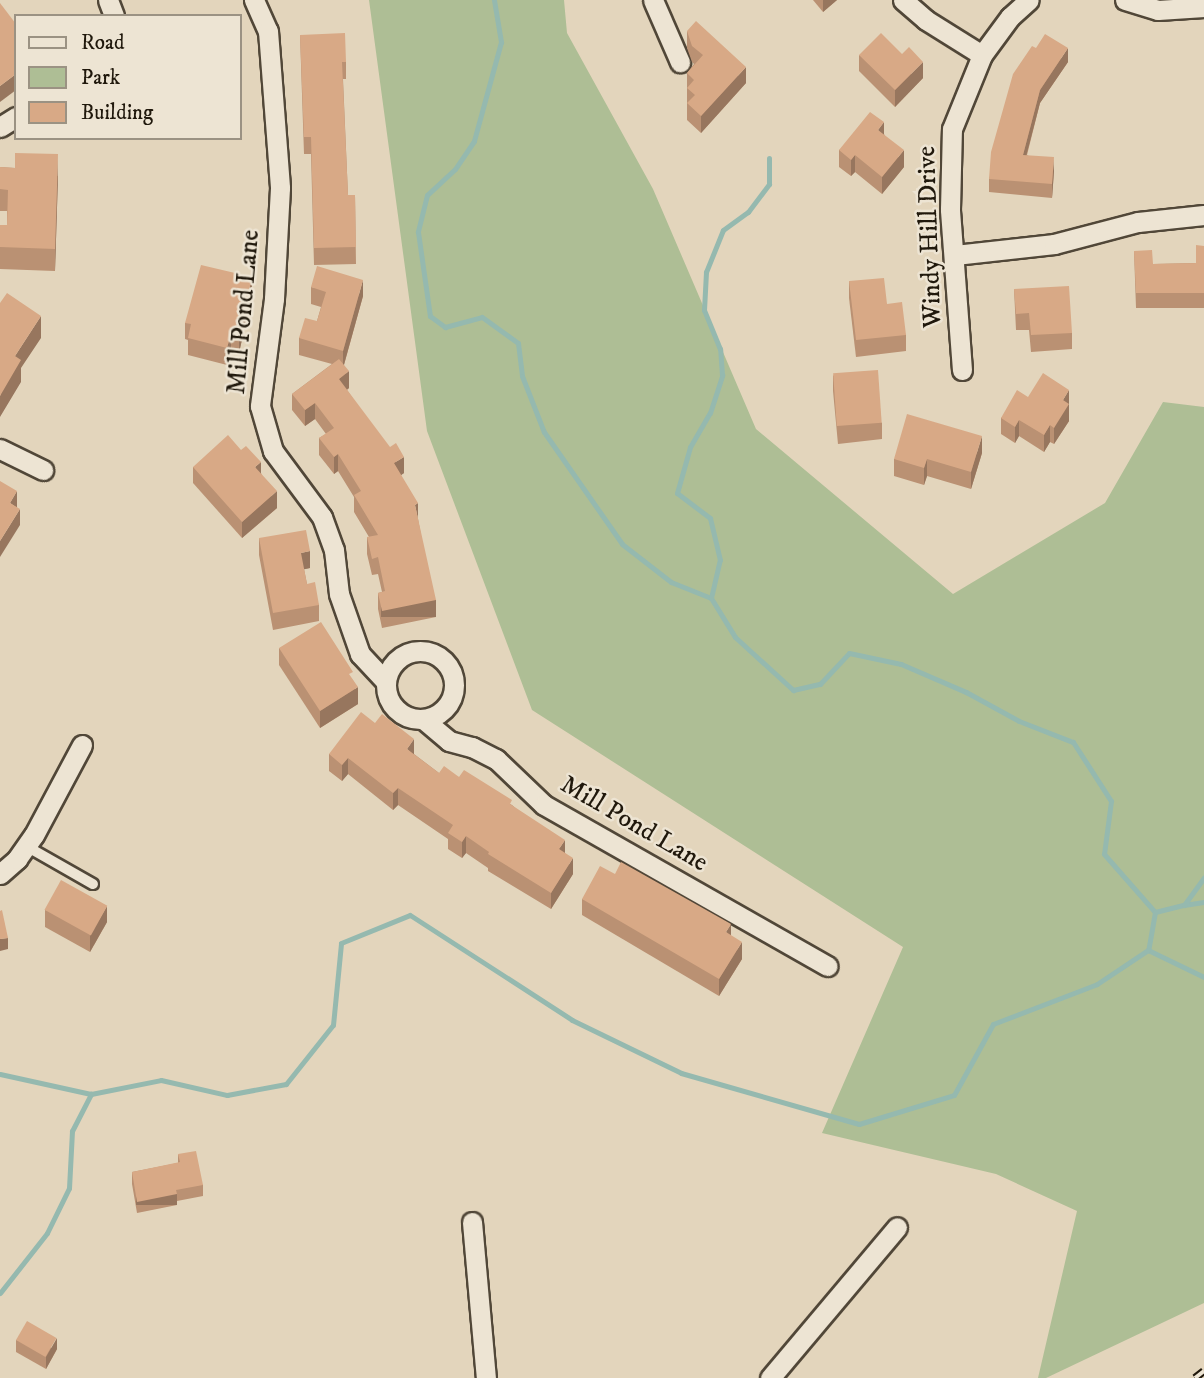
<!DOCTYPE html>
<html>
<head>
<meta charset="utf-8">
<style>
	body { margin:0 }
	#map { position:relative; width:1204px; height:1378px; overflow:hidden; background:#e3d5bc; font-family:"IM FELL DW Pica",serif }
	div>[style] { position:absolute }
	.green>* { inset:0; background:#aebe95 }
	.stream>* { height:5px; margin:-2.5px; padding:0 2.5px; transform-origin:2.5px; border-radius:2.5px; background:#95b9af }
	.roads { filter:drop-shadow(2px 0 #514738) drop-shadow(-2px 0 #514738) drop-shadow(0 2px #514738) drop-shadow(0 -2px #514738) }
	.lane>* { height:10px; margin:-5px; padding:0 5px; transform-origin:5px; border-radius:5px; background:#ede4d3 }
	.street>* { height:19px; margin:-9.5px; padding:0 9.5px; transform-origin:9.5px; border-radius:9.5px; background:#ede4d3 }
	.street>.ring { margin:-9.5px; padding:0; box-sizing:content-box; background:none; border:19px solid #ede4d3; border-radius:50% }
	.rail>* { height:8px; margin-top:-4px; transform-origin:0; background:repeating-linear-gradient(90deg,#ede4d3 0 16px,#20180c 0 32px); box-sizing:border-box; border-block:2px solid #20180c }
	.wall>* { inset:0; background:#ba9173 }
	.shaded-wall>* { inset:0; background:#97765e; transform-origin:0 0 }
	.building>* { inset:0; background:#d8a986; transform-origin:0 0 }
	span { translate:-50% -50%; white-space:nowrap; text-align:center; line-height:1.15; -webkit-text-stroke:5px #ede4d3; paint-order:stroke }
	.street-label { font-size:26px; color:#20180c }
	.legend { position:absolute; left:14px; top:14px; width:228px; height:126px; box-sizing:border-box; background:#ede4d3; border:2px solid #9b9283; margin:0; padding:9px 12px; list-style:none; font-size:21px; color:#20180c }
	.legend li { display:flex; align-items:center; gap:14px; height:35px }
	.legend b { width:35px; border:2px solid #9b9283 }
</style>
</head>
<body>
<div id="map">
	<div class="green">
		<i style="clip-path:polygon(369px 0,564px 0,567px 33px,653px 189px,756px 429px,953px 594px,1105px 503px,1163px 402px,1204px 407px,1204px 1303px,1046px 1378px,1038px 1378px,1077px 1211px,996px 1174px,822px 1133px,903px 947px,532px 710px,427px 431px)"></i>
	</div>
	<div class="stream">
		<i style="left:494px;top:0;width:43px;rotate:80.5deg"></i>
		<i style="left:501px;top:42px;width:103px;rotate:105.3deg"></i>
		<i style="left:474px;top:141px;width:34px;rotate:124deg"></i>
		<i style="left:455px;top:169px;width:38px;rotate:137deg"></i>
		<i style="left:427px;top:195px;width:38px;rotate:104deg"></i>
		<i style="left:418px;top:232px;width:85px;rotate:81.9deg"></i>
		<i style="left:430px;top:316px;width:19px;rotate:36deg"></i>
		<i style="left:445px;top:327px;width:38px;rotate:-15deg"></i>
		<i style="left:482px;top:317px;width:44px;rotate:35.8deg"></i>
		<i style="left:518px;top:343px;width:33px;rotate:83deg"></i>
		<i style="left:522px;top:376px;width:60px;rotate:68.6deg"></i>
		<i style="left:544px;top:432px;width:136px;rotate:55.1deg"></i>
		<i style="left:622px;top:544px;width:62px;rotate:37.8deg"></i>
		<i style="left:671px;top:582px;width:43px;rotate:21.8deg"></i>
		<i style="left:711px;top:598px;width:46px;rotate:58.4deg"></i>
		<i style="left:735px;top:637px;width:79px;rotate:42.4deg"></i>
		<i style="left:793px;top:690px;width:28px;rotate:-13deg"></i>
		<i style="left:820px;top:684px;width:42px;rotate:-46.9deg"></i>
		<i style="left:849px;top:653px;width:53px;rotate:11.9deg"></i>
		<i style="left:901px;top:664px;width:71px;rotate:23.3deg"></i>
		<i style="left:966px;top:692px;width:60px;rotate:28.7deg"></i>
		<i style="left:1019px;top:721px;width:58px;rotate:21.3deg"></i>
		<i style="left:1073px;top:742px;width:70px;rotate:57.2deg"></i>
		<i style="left:1111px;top:801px;width:53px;rotate:97.5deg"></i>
		<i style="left:1104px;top:854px;width:77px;rotate:48.7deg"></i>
		<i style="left:1155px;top:912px;width:39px;rotate:100deg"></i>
		<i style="left:1148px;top:950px;width:62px;rotate:25.7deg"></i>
		<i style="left:711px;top:598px;width:39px;rotate:-77deg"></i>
		<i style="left:720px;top:560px;width:43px;rotate:-103.4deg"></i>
		<i style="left:710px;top:518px;width:41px;rotate:-142.9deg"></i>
		<i style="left:677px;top:493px;width:48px;rotate:-74.2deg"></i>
		<i style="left:690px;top:447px;width:39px;rotate:-60deg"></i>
		<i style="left:710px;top:413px;width:40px;rotate:-72deg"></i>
		<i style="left:722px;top:375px;width:26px;rotate:-94deg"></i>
		<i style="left:720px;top:349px;width:42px;rotate:-112.3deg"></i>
		<i style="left:704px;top:310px;width:38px;rotate:-87deg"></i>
		<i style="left:706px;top:272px;width:45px;rotate:-68deg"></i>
		<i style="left:723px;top:230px;width:31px;rotate:-36deg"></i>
		<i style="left:748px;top:212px;width:35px;rotate:-53deg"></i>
		<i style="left:769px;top:184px;width:26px;rotate:-90deg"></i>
		<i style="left:1184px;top:905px;width:20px;rotate:-9deg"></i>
		<i style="left:1155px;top:912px;width:30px;rotate:-14deg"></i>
		<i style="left:1184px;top:905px;width:34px;rotate:-54deg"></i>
		<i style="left:0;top:1074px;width:93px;rotate:12.4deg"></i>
		<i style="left:0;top:1293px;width:76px;rotate:-51.9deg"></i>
		<i style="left:47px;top:1233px;width:50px;rotate:-63.9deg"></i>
		<i style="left:69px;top:1188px;width:57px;rotate:-87deg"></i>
		<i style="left:72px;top:1131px;width:42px;rotate:-62.8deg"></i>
		<i style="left:91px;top:1094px;width:71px;rotate:-11.3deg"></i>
		<i style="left:161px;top:1080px;width:68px;rotate:12.8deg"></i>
		<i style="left:227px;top:1095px;width:60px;rotate:-10.6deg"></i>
		<i style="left:286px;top:1084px;width:75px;rotate:-51.5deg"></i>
		<i style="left:333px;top:1025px;width:82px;rotate:-84.4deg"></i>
		<i style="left:341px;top:943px;width:74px;rotate:-22.1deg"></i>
		<i style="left:410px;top:915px;width:193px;rotate:32.9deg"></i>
		<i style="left:572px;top:1020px;width:121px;rotate:25.9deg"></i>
		<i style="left:681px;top:1073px;width:185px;rotate:16deg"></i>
		<i style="left:859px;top:1124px;width:99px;rotate:-17deg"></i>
		<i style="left:954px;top:1095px;width:81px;rotate:-61.2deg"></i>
		<i style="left:993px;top:1024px;width:111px;rotate:-21deg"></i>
		<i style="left:1097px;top:984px;width:61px;rotate:-33.7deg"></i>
	</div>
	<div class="roads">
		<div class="lane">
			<i style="left:26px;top:846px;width:77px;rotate:29.6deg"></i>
		</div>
		<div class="street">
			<i style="left:108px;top:0;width:17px;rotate:69deg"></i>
			<i style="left:254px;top:0;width:34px;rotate:66deg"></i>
			<i style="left:268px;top:31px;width:157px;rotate:85.6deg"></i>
			<i style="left:280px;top:188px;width:111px;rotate:93.1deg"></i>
			<i style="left:274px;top:299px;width:108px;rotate:97.5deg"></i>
			<i style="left:260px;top:406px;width:47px;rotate:73.9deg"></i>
			<i style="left:273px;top:451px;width:82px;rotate:53.4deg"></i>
			<i style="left:322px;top:517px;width:35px;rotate:70deg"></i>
			<i style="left:334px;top:550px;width:44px;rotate:83.5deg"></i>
			<i style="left:339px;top:594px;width:64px;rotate:70.7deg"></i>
			<i style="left:360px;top:654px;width:38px;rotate:47deg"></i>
			<i style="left:653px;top:0;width:68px;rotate:66.5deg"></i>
			<i style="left:903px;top:0;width:30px;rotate:41deg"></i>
			<i style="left:926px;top:20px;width:66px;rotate:32deg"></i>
			<i style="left:1125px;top:0;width:34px;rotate:17deg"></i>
			<i style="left:1158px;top:10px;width:46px;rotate:-3.7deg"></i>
			<i style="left:0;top:127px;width:19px;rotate:-32deg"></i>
			<i style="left:955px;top:255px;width:100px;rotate:-6.3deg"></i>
			<i style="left:1054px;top:244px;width:87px;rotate:-14.7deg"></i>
			<i style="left:1138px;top:222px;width:66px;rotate:-6.1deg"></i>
			<i style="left:962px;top:370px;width:161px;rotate:-94.3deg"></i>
			<i style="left:950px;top:209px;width:80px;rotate:-88.6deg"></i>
			<i style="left:952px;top:129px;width:80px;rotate:-67.9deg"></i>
			<i style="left:982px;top:55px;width:47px;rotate:-53.6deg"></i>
			<i style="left:1010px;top:17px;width:25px;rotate:-42deg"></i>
			<i style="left:0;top:449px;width:48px;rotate:26deg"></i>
			<i class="ring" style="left:386px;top:651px;width:49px;height:49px"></i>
			<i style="left:423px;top:719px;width:34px;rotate:40deg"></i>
			<i style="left:449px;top:741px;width:24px;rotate:15deg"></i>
			<i style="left:472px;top:747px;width:27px;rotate:27deg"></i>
			<i style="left:496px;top:759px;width:66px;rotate:43.8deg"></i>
			<i style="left:544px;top:805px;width:326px;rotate:29.6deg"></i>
			<i style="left:0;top:874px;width:23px;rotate:-41deg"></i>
			<i style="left:17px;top:859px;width:29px;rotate:-55deg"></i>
			<i style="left:34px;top:835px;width:102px;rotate:-61.9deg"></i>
			<i style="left:472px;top:1222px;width:157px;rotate:84.9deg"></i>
			<i style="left:770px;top:1378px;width:197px;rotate:-49.9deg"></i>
		</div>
	</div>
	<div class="rail">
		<i style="left:1195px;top:1378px;width:11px;rotate:-38deg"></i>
	</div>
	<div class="wall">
		<i style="clip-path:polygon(813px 0,837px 0,823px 12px)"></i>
		<i style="clip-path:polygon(687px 31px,746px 83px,701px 133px,687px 120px,687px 73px,694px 64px,692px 62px,687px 48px)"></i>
		<i style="clip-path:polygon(300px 35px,346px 62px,346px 79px,343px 79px,348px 195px,355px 195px,356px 264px,314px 265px,311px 154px,304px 154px)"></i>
		<i style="clip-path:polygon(1036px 48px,1068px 62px,1040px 103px,1027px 155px,1054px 171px,1052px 198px,989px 192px,989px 179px)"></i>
		<i style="clip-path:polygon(859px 55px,923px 78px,895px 107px,859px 71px)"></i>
		<i style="clip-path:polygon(884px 134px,904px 167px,882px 194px,855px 172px,851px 176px,839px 167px,839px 150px)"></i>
		<i style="clip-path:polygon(0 167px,15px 168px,58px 176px,55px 271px,0 269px,0 225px,7px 225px,7px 211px,0 211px)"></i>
		<i style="clip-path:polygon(1204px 246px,1204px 308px,1136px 308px,1134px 251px,1153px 264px,1196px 263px)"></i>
		<i style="clip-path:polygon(849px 281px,887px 304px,906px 335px,906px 351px,856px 357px,849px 298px)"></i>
		<i style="clip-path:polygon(311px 287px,363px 296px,344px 365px,349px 388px,347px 390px,404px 473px,401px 475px,418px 519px,436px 617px,382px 628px,378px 609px,378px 593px,382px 592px,378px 574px,372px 575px,367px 554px,367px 537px,369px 537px,354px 512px,354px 497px,338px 471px,334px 474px,319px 455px,319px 438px,326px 434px,315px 419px,305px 426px,292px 410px,292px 394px,332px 364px,299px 355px,299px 338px,317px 321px,321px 307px,311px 304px)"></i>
		<i style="clip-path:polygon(1014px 289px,1072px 333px,1072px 349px,1031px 352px,1029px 330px,1016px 330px)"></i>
		<i style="clip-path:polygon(252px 294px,239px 353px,231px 351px,227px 365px,188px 355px,188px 340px,185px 339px,185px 323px)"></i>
		<i style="clip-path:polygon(833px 375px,882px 423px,882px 439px,838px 444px,833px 391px)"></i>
		<i style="clip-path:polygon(1028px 397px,1069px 406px,1069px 421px,1054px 444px,1050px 442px,1044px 452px,1019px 436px,1015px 443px,1001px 434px,1001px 418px)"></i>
		<i style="clip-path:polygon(982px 453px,971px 489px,927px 476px,924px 485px,894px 476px,894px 459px)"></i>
		<i style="clip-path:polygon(193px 467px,261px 473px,277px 508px,242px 538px,193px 483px)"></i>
		<i style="clip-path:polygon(259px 538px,310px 568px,304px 569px,307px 584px,319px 605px,319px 621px,273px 630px,259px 555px)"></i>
		<i style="clip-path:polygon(279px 648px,353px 680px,358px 704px,320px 728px,279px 665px)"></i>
		<i style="clip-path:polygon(329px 754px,414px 754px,439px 773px,459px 777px,512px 805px,565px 853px,573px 874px,551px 909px,488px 871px,488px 868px,466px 853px,462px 858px,448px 849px,448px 839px,398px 805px,393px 810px,348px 774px,342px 781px,329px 771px)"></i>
		<i style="clip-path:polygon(582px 899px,731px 936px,742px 959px,719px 996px,582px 915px)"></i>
		<i style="clip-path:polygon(45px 910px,107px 922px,90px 952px,45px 927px)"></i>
		<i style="clip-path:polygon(178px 1154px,203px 1185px,203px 1196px,177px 1201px,177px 1205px,137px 1213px,132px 1184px,132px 1172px,178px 1163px)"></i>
		<i style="clip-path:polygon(16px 1340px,57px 1349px,46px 1369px,16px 1352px)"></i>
	</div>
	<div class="shaded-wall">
		<i style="clip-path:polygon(823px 0,837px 0,823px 12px)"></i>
		<i style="clip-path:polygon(1068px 48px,1068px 62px,1040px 103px,1023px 168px,1023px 155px,1040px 90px)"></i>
		<i style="clip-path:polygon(923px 62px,923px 78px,895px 107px,895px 90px)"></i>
		<i style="clip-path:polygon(746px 67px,746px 83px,701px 133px,701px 116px)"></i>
		<i style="clip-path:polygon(16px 74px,16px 90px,0 102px,0 86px)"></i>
		<i style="clip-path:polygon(884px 122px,884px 139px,878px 130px)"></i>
		<i style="clip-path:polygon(904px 150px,904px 167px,882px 194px,882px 177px)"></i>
		<i style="clip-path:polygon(58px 154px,58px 176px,55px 271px,55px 249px)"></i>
		<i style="clip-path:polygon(855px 155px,855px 172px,851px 176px,851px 160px)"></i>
		<i style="clip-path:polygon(1054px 157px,1054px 171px,1052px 198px,1052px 184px)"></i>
		<i style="clip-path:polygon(252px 277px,252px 294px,239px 353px,239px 336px)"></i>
		<i style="clip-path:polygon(363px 280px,363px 296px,343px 368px,343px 351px)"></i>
		<i style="clip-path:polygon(41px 316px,41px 338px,21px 368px,21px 382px,0 417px,0 396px,15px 356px)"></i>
		<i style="clip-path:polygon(231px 334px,231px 351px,227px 365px,227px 348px)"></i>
		<i style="clip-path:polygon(349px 371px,349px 388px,339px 395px,339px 379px)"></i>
		<i style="clip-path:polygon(1069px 390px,1069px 421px,1054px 444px,1054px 428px,1063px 400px)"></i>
		<i style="clip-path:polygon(315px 403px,315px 419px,305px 426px,305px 410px)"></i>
		<i style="clip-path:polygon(1019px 420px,1019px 436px,1015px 443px,1015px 427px)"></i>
		<i style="clip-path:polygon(1050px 425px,1050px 442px,1044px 452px,1044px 435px)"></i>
		<i style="clip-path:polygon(982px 436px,982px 453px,971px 489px,971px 472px)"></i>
		<i style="clip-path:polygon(338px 454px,338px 471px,334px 474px,334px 457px)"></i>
		<i style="clip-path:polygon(404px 457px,404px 473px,394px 480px,394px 463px)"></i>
		<i style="clip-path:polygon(927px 459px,927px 476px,924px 485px,924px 468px)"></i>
		<i style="clip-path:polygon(261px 462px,261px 478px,255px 467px)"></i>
		<i style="clip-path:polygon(17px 491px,17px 508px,10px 503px)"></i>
		<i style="clip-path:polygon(277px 491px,277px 508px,242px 538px,242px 522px)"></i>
		<i style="clip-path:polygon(418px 503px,418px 519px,415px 505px)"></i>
		<i style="clip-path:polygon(20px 509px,20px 525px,0 557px,0 541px)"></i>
		<i style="clip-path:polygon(310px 551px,310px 568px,301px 570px,301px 553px)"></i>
		<i style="left:436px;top:600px;width:17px;height:55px;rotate:90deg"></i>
		<i style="clip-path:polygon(358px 687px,358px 704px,320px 728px,320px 711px)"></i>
		<i style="clip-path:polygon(414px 739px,414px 756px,407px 749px)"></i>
		<i style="clip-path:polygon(348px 758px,348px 774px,342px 781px,342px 765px)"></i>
		<i style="clip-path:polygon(398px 788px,398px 805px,393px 810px,393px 793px)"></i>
		<i style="clip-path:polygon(466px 836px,466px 853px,462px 858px,462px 842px)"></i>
		<i style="clip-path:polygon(565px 840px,565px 856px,559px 849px)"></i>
		<i style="clip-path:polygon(573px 858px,573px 874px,551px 909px,551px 893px)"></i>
		<i style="clip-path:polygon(107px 906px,107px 922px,90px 952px,90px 935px)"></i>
		<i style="clip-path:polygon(731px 924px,731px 940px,726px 932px)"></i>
		<i style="clip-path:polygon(8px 938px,8px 949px,0 951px,0 939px)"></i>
		<i style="clip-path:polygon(742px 942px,742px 959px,719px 996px,719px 979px)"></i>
		<i style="left:177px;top:1194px;width:11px;height:41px;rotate:90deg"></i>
		<i style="clip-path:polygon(57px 1338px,57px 1349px,46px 1369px,46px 1357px)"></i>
	</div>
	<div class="building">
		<i style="clip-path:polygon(0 3px,16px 24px,16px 74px,0 86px)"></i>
		<i style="clip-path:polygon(696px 21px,746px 67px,701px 116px,687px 103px,695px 95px,687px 88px,694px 80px,687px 73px,703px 55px,692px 46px,687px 31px)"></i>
		<i style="clip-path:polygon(345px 33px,346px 62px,342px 62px,348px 195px,355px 195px,356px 247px,314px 248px,311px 137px,304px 137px,300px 35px)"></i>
		<i style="clip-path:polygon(881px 33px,902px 54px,909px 47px,923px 62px,895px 90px,859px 55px)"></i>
		<i style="clip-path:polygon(1045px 34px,1068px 48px,1040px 90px,1023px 155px,1054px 157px,1052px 184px,989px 179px,991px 152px,1013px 74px,1032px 46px,1036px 48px)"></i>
		<i style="clip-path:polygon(870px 112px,884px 122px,878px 130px,904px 150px,882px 177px,855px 155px,851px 160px,839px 150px)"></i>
		<i style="clip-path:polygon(15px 153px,58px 154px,55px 249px,0 247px,0 225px,7px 225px,8px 190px,0 189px,0 167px,15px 168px)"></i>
		<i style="clip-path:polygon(1196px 245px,1204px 246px,1204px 293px,1136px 293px,1134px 251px,1152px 250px,1153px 264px,1196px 263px)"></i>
		<i style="clip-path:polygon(201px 265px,252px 277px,239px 336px,231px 334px,227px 348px,188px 338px,191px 324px,185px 323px)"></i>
		<i style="clip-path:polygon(317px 266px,363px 280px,343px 351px,299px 338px,305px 318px,317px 321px,326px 292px,311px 287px)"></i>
		<i style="clip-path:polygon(884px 278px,887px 304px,902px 302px,906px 335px,856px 340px,849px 281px)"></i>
		<i style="clip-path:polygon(1069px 286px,1072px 333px,1031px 335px,1029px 313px,1016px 314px,1014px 289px)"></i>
		<i style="clip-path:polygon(7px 293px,41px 316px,15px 356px,21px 360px,0 396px,0 303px)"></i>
		<i style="clip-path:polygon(339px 359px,349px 371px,339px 379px,390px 447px,396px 443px,404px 457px,394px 463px,418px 503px,415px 505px,436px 600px,382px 611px,378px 593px,385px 591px,378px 557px,372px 559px,367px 537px,378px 535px,354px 495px,361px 491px,338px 454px,334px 457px,319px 438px,334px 428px,315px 403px,305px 410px,292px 394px)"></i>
		<i style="left:878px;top:370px;width:53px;height:45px;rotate:86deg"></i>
		<i style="clip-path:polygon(1043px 373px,1069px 390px,1063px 400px,1069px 404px,1054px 428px,1050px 425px,1044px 435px,1019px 420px,1015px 427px,1001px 418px,1017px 390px,1028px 397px)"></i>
		<i style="clip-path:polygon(907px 414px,982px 436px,971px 472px,927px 459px,924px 468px,894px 459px)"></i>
		<i style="clip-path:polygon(228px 435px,241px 450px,246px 446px,261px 462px,255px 467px,277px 491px,242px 522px,193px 467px)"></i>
		<i style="clip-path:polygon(0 481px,17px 491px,10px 503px,20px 509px,0 541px)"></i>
		<i style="clip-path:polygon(306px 530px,310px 551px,301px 553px,307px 584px,315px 582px,319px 605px,273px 613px,259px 538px)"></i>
		<i style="clip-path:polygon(321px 622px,353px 672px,349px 674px,358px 687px,320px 711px,279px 648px)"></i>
		<i style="clip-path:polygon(361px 712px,375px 723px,382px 714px,414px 739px,407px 749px,439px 773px,444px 766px,459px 777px,464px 770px,512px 800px,510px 804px,565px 840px,559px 849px,573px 858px,551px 893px,488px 854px,489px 852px,466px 836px,462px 842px,448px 833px,453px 825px,398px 788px,393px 793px,348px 758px,342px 765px,329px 754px)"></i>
		<i style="clip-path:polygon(621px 862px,731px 924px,726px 932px,742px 942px,719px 979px,582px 899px,600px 866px,615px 874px)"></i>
		<i style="left:61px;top:880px;width:53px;height:34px;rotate:29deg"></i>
		<i style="clip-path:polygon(2px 910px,8px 938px,0 939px,0 911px)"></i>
		<i style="clip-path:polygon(196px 1151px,203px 1185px,176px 1190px,177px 1194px,137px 1202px,132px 1172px,180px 1162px,178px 1154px)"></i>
		<i style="left:27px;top:1321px;width:34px;height:22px;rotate:30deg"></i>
	</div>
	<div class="street-label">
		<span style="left:930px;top:237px;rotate:-92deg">Windy Hill Drive</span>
		<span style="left:244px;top:312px;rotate:-85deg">Mill Pond Lane</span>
		<span style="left:634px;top:824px;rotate:30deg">Mill Pond Lane</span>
	</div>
	<ul class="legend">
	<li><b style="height:9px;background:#ede4d3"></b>Road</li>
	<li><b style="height:19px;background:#aebe95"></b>Park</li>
	<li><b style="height:19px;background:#d8a986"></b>Building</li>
	</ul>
</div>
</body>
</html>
